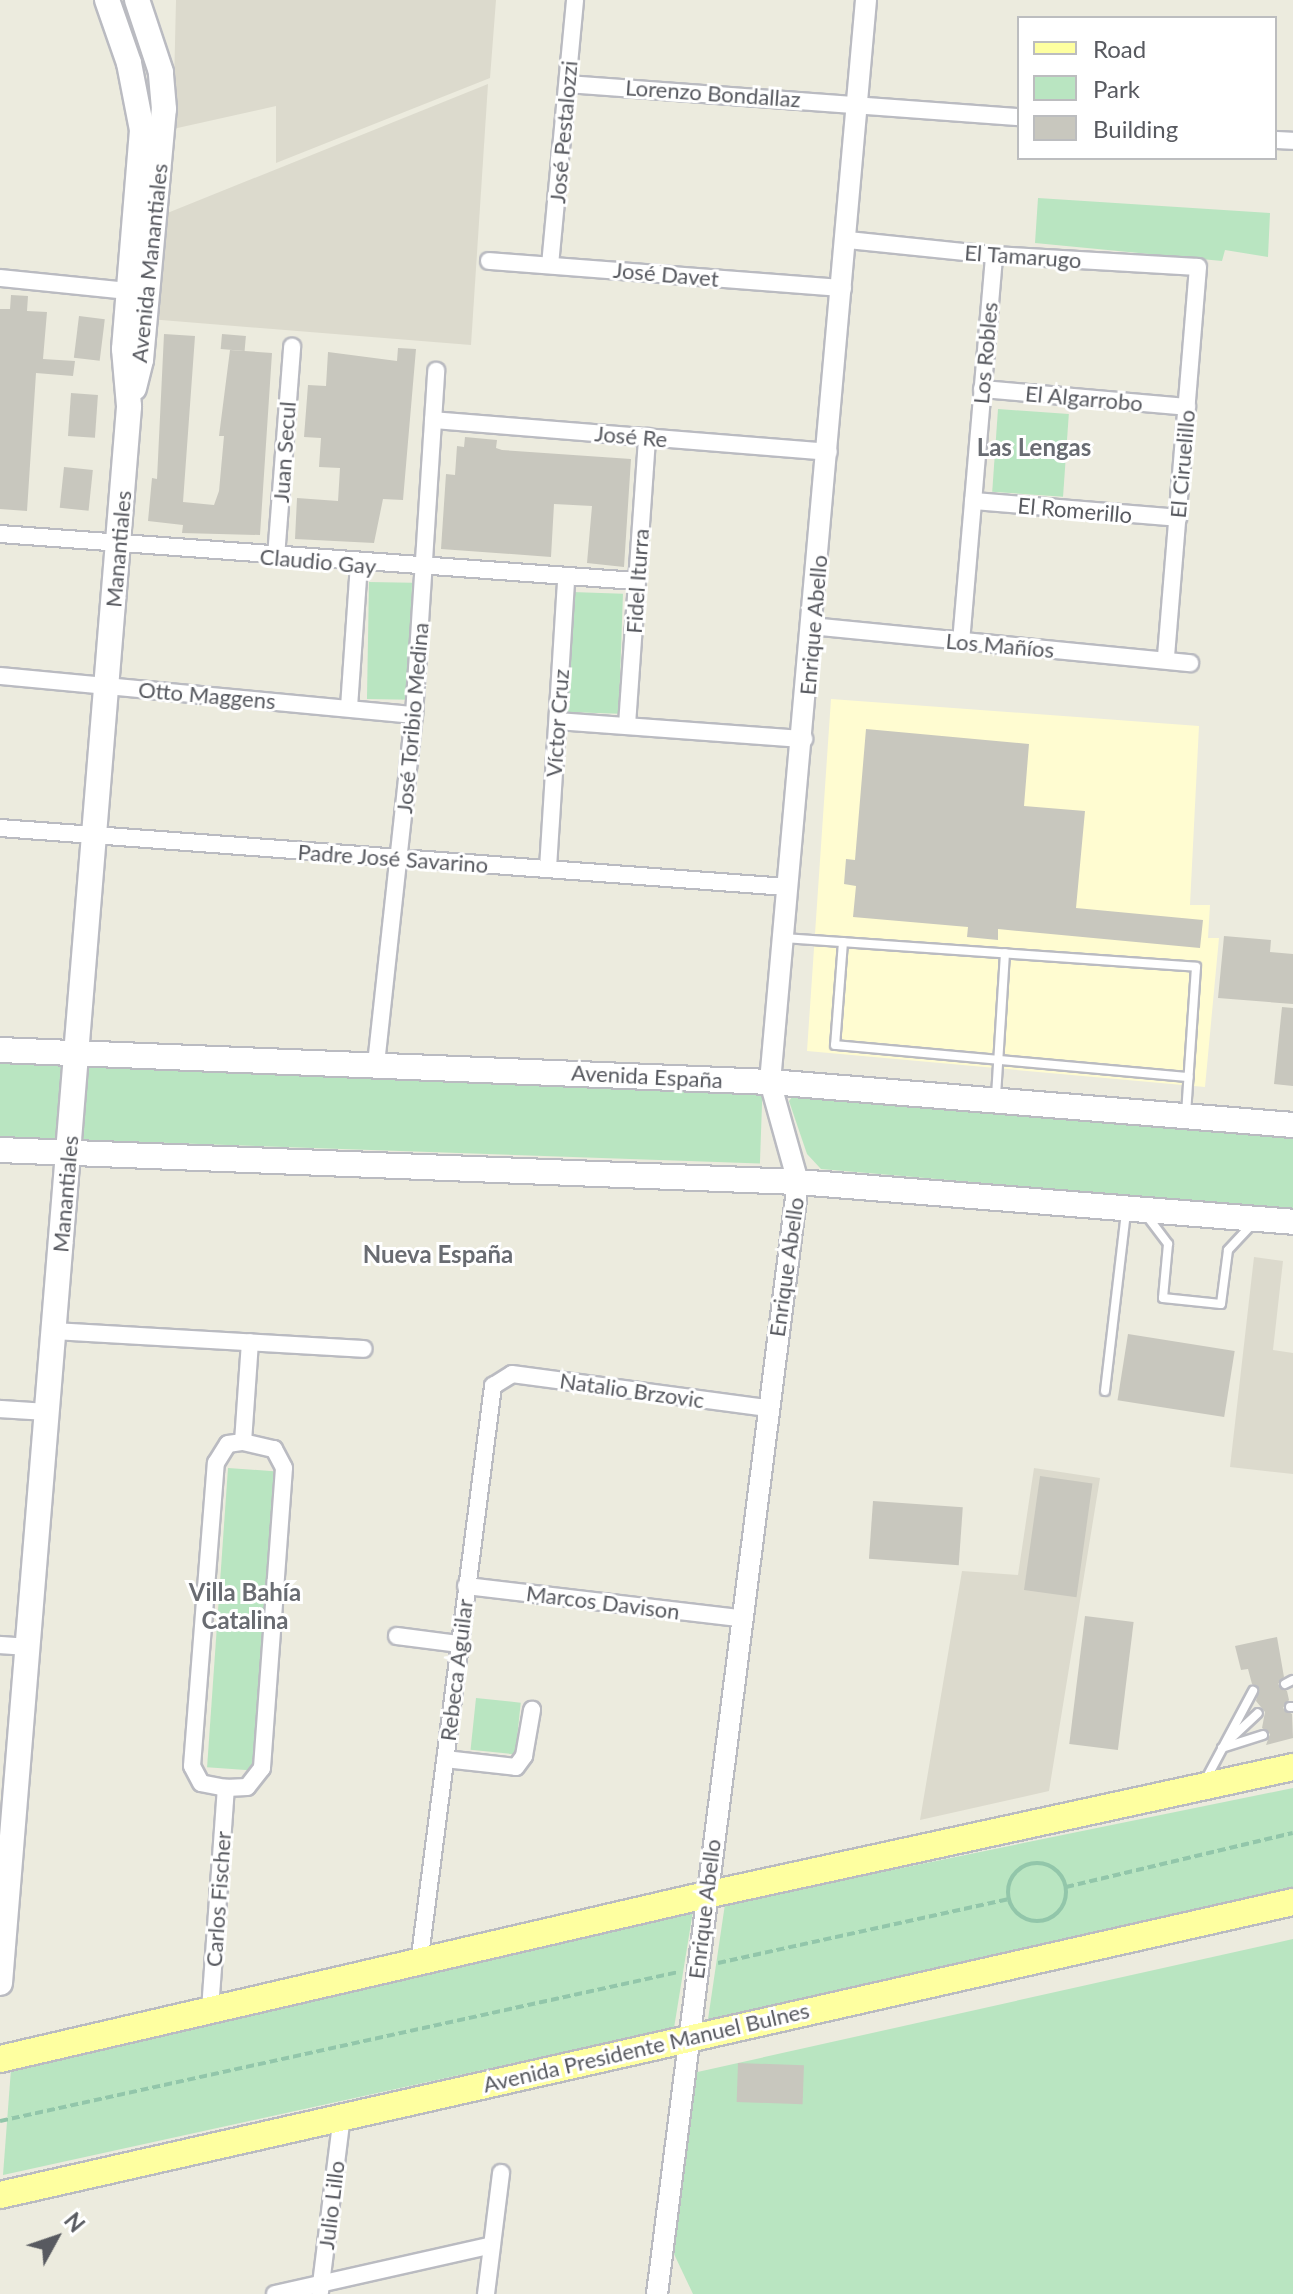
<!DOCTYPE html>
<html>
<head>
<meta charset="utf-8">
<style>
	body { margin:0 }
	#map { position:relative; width:1293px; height:2294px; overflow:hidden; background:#ecebde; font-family:Lato,sans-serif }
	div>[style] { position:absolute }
	.commercial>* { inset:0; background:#fffcd1 }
	.education>* { inset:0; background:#dcdacd }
	.green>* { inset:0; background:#b9e5c1; transform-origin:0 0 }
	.building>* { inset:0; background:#c8c7be; transform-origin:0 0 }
	.path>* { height:4px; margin-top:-2px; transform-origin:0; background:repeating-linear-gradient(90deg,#92c6aa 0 8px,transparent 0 12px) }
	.path>.ring { margin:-2px; padding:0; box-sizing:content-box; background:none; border:4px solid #92c6aa; border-radius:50% }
	.roads { filter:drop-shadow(2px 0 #babbc1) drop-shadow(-2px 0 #babbc1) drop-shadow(0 2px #babbc1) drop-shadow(0 -2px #babbc1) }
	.service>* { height:8px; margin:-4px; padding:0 4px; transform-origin:4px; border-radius:4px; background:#fff }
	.minor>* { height:16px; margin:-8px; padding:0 8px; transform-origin:8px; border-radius:8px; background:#fff }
	.tertiary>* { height:20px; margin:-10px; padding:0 10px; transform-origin:10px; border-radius:10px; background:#fff }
	.secondary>* { height:24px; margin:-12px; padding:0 12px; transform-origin:12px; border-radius:12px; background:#fff }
	.primary>* { height:26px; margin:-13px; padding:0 13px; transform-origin:13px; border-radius:13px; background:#feffa0 }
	span { translate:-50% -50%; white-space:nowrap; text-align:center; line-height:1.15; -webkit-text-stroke:6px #fff; paint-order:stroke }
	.street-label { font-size:22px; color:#585a60 }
	.neighbourhood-label { font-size:24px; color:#696c72; font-weight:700 }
	.legend { position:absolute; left:1017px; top:16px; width:260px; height:144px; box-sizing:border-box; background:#fff; border:2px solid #bcbdbf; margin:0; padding:10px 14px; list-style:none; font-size:24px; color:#585a60 }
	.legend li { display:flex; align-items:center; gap:16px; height:40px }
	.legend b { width:40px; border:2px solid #bcbdbf }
	.north { position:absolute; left:16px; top:2198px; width:80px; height:80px; -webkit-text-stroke:6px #fff; paint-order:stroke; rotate:50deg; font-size:22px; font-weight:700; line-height:32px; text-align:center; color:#585a60 }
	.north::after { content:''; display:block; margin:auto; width:28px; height:36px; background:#585a60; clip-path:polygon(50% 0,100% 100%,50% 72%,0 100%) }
</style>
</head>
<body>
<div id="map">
	<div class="commercial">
		<i style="clip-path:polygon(831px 699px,1199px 726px,1190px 905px,1210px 905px,1208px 938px,1219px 938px,1205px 1087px,807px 1051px)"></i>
	</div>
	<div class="education">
		<i style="clip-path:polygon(176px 0,496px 0,490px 78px,276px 163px,276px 106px,173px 129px)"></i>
		<i style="clip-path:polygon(488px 84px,471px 345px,149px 319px,155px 218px)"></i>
		<i style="clip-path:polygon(1254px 1257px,1283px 1261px,1273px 1350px,1293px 1353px,1293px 1474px,1230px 1467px)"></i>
		<i style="clip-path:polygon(1034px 1468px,1100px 1478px,1049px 1791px,920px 1820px,962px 1571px,1018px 1575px)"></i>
	</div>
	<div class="green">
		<i style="clip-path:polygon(1038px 198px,1270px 213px,1268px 257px,1225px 250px,1222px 261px,1035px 243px)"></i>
		<i style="left:998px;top:409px;width:71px;height:83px;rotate:4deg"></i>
		<i style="left:369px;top:582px;width:43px;height:117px;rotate:1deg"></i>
		<i style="left:572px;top:592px;width:51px;height:120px;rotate:2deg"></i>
		<i style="left:0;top:1062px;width:763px;height:75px;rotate:2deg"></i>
		<i style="clip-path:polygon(796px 1092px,1293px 1134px,1293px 1210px,821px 1169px,807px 1154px,789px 1101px)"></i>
		<i style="left:228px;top:1468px;width:46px;height:300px;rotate:4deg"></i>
		<i style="left:476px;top:1698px;width:45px;height:52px;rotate:6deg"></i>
		<i style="clip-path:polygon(1293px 1788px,1293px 1900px,707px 2026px,725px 1904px)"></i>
		<i style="clip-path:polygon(693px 1911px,674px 2028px,3px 2175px,11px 2069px)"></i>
		<i style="clip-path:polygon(1293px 1939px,1293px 2294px,693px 2294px,674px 2254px,693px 2073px)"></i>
	</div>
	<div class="building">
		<i style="clip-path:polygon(11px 295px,28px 296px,27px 311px,47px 312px,43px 359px,75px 361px,73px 376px,36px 373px,27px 511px,0 509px,0 309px,10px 309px)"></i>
		<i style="left:79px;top:316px;width:26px;height:42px;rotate:7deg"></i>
		<i style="clip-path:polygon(164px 334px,195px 336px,183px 502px,214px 505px,219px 491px,224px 436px,219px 436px,230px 350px,272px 353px,260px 535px,182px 533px,183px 525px,148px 521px,152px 478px,157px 479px)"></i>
		<i style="left:222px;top:334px;width:24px;height:15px;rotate:5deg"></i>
		<i style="clip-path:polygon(398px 348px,416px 349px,403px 500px,383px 499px,374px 543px,295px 539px,297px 498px,338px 501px,340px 468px,319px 467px,321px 438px,304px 437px,308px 385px,326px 386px,328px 352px,397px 361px)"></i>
		<i style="left:71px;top:393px;width:27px;height:43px;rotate:4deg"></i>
		<i style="clip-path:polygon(465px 437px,497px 440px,496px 448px,502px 450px,631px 459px,624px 567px,587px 563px,592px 506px,554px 504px,551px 557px,441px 549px,446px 474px,455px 475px,457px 446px,464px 447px)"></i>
		<i style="left:64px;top:467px;width:29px;height:41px;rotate:6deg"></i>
		<i style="clip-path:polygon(866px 729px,1029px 744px,1024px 806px,1085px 811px,1076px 908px,1203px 920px,1200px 948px,998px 929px,998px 940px,967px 937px,968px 927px,853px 917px,856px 886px,844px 884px,846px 859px,855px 860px)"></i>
		<i style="clip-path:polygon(1224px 936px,1271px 940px,1270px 952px,1293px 954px,1293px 1004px,1218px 998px)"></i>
		<i style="clip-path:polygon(1282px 1007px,1293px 1008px,1293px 1086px,1274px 1084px)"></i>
		<i style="left:1128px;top:1334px;width:108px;height:67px;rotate:9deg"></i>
		<i style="left:1040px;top:1476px;width:53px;height:115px;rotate:8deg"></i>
		<i style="left:873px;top:1501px;width:90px;height:58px;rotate:4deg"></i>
		<i style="left:1085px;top:1616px;width:49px;height:129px;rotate:7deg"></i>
		<i style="clip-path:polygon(1277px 1637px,1284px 1677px,1278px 1684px,1287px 1691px,1289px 1700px,1283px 1708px,1292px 1714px,1293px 1738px,1266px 1745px,1270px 1734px,1262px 1728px,1265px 1712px,1256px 1701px,1259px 1688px,1252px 1684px,1248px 1669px,1241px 1670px,1235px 1646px)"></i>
		<i style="left:738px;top:2063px;width:66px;height:39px;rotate:2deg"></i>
	</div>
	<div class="path">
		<i class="ring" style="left:1008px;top:1863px;width:54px;height:54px"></i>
		<i style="left:1066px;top:1887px;width:233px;rotate:-13.4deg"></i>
		<i style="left:718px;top:1963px;width:298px;rotate:-12.4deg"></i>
		<i style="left:0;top:2121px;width:694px;rotate:-12.39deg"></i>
	</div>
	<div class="roads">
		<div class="service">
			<i style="left:784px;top:938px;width:413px;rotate:4deg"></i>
			<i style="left:1196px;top:967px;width:145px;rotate:93.9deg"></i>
			<i style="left:843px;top:942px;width:103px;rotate:94.4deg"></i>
			<i style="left:835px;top:1045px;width:355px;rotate:5.2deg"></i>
			<i style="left:996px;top:1096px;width:143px;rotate:-86.4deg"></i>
			<i style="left:1147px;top:1216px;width:35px;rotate:53deg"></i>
			<i style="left:1168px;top:1244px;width:54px;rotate:95.3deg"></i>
			<i style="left:1163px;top:1298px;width:58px;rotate:5.9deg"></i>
			<i style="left:1221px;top:1304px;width:54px;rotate:-82.6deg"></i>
			<i style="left:1228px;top:1250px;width:37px;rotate:-47deg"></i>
			<i style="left:1105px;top:1391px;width:179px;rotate:-83.3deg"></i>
			<i style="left:1285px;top:1684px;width:9px;rotate:-27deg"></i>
			<i style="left:1290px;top:1707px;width:3px"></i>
			<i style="left:1227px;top:1742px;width:42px;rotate:-43.1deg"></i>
			<i style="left:1222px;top:1748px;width:43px;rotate:-17.6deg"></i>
			<i style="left:1206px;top:1779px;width:100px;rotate:-61.9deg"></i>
		</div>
		<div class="minor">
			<i style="left:568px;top:84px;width:452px;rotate:4.2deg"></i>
			<i style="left:1275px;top:140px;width:18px;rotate:3deg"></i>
			<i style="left:848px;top:240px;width:147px;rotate:5.9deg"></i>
			<i style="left:994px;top:255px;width:204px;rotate:3.4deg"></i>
			<i style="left:1198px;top:267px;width:394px;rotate:94.7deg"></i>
			<i style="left:489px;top:261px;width:355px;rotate:4.4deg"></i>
			<i style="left:550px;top:265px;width:266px;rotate:-84.6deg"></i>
			<i style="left:0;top:278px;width:128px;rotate:5.8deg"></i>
			<i style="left:982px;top:389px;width:206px;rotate:5deg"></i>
			<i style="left:433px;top:420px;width:397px;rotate:4.6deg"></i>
			<i style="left:973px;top:501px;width:206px;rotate:4.7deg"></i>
			<i style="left:0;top:534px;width:638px;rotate:4.23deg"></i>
			<i style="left:276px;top:557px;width:211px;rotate:-85.6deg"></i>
			<i style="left:811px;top:626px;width:381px;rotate:5.6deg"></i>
			<i style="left:961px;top:642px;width:388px;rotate:-85.1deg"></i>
			<i style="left:0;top:676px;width:416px;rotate:5.4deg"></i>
			<i style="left:349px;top:707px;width:143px;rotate:-86deg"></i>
			<i style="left:558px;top:721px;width:247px;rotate:4.2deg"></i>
			<i style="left:627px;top:725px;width:289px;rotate:-86deg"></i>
			<i style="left:0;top:828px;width:788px;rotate:4.29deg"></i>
			<i style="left:548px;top:868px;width:290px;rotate:-86.4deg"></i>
			<i style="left:376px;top:1064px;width:351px;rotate:-83.8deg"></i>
			<i style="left:414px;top:715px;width:345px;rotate:-86.3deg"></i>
			<i style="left:53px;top:1331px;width:311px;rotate:3.3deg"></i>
			<i style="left:0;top:1409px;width:47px;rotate:3.7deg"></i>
			<i style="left:243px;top:1442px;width:32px;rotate:13deg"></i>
			<i style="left:274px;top:1449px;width:21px;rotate:62deg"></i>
			<i style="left:284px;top:1468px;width:301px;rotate:94.2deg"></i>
			<i style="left:262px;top:1768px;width:24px;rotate:128deg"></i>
			<i style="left:247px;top:1787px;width:21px;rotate:177deg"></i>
			<i style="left:226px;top:1788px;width:25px;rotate:-169deg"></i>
			<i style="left:201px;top:1783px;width:19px;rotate:-118deg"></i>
			<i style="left:192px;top:1766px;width:304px;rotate:-85.5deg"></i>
			<i style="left:216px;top:1463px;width:22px;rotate:-58deg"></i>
			<i style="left:228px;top:1444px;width:15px;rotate:-8deg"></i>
			<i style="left:243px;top:1442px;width:100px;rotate:-86deg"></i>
			<i style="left:466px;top:1586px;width:275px;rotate:6.7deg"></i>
			<i style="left:397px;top:1636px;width:63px;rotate:7.4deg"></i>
			<i style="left:0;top:1645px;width:28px;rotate:4deg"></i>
			<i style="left:445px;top:1759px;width:71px;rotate:6.4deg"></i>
			<i style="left:516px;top:1767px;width:14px;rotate:-54deg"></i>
			<i style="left:524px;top:1756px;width:47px;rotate:-80.1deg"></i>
			<i style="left:419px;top:1964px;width:583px;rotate:-82.7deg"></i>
			<i style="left:493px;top:1386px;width:22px;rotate:-32deg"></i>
			<i style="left:512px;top:1374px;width:256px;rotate:7.6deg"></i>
			<i style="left:210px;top:2010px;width:223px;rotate:-85.9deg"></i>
			<i style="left:320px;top:2292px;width:177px;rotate:-82.9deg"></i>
			<i style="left:275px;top:2294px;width:222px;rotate:-12.7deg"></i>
			<i style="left:486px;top:2294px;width:122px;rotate:-82.9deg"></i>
		</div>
		<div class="tertiary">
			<i style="left:657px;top:2294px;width:1121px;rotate:-82.77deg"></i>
			<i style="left:798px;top:1182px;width:104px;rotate:-105.6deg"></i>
			<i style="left:770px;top:1082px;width:1086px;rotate:-84.93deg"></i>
		</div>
		<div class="secondary">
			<i style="left:134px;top:388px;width:29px;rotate:-76deg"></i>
			<i style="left:141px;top:360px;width:252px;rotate:-84.8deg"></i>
			<i style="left:164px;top:109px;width:37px;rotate:-95deg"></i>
			<i style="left:161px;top:72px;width:76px;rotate:-108.4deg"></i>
			<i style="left:0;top:1050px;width:771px;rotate:2.38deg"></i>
			<i style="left:770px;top:1082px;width:525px;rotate:4.7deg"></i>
			<i style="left:0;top:1150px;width:799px;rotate:2.3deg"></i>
			<i style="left:798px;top:1182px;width:497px;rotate:4.6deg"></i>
			<i style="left:0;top:1983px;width:1582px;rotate:-85.32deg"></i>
			<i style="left:129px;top:406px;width:57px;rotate:-95deg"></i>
			<i style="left:124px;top:349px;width:220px;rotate:-85.3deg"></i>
			<i style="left:142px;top:130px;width:68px;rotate:-101deg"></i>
			<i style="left:129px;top:63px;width:67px;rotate:-109.2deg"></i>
		</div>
		<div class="primary">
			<i style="left:0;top:2059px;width:725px;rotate:-13.08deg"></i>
			<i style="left:706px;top:1895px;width:601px;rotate:-12.3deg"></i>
			<i style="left:0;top:2195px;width:1326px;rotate:-12.77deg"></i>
		</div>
	</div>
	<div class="street-label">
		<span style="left:713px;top:93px;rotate:4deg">Lorenzo Bondallaz</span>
		<span style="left:563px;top:132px;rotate:-85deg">José Pestalozzi</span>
		<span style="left:1023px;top:256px;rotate:4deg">El Tamarugo</span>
		<span style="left:149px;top:263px;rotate:-84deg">Avenida Manantiales</span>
		<span style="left:666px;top:274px;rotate:5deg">José Davet</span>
		<span style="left:985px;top:353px;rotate:-85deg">Los Robles</span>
		<span style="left:1084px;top:398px;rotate:5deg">El Algarrobo</span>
		<span style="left:631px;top:436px;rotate:5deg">José Re</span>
		<span style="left:284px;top:452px;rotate:-86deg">Juan Secul</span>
		<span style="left:1182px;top:464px;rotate:-85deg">El Ciruelillo</span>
		<span style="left:1075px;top:510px;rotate:5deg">El Romerillo</span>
		<span style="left:118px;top:549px;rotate:-85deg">Manantiales</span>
		<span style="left:318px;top:561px;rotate:5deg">Claudio Gay</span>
		<span style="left:637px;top:581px;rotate:-86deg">Fidel Iturra</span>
		<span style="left:813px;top:625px;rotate:-85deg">Enrique Abello</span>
		<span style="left:1000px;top:645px;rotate:5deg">Los Mañíos</span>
		<span style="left:207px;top:695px;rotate:5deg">Otto Maggens</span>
		<span style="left:412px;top:718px;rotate:-85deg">José Toribio Medina</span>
		<span style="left:557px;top:723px;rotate:-86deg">Víctor Cruz</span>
		<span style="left:393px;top:858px;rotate:4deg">Padre José Savarino</span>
		<span style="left:647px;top:1076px;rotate:3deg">Avenida España</span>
		<span style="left:65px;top:1194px;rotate:-85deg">Manantiales</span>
		<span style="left:786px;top:1267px;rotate:-82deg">Enrique Abello</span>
		<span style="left:632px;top:1390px;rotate:8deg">Natalio Brzovic</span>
		<span style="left:603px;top:1602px;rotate:7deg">Marcos Davison</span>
		<span style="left:456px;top:1670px;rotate:-83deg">Rebeca Aguilar</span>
		<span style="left:218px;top:1899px;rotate:-86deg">Carlos Fischer</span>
		<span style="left:704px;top:1909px;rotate:-83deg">Enrique Abello</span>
		<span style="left:646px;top:2047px;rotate:-13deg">Avenida Presidente Manuel Bulnes</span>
		<span style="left:331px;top:2205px;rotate:-83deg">Julio Lillo</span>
	</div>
	<div class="neighbourhood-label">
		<span style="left:1034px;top:447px">Las Lengas</span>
		<span style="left:438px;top:1254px">Nueva España</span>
		<span style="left:245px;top:1606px">Villa Bahía<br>Catalina</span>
	</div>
	<ul class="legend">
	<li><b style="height:10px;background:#feffa0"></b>Road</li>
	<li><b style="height:22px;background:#b9e5c1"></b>Park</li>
	<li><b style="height:22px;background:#c8c7be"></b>Building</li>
	</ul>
	<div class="north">N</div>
</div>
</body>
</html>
